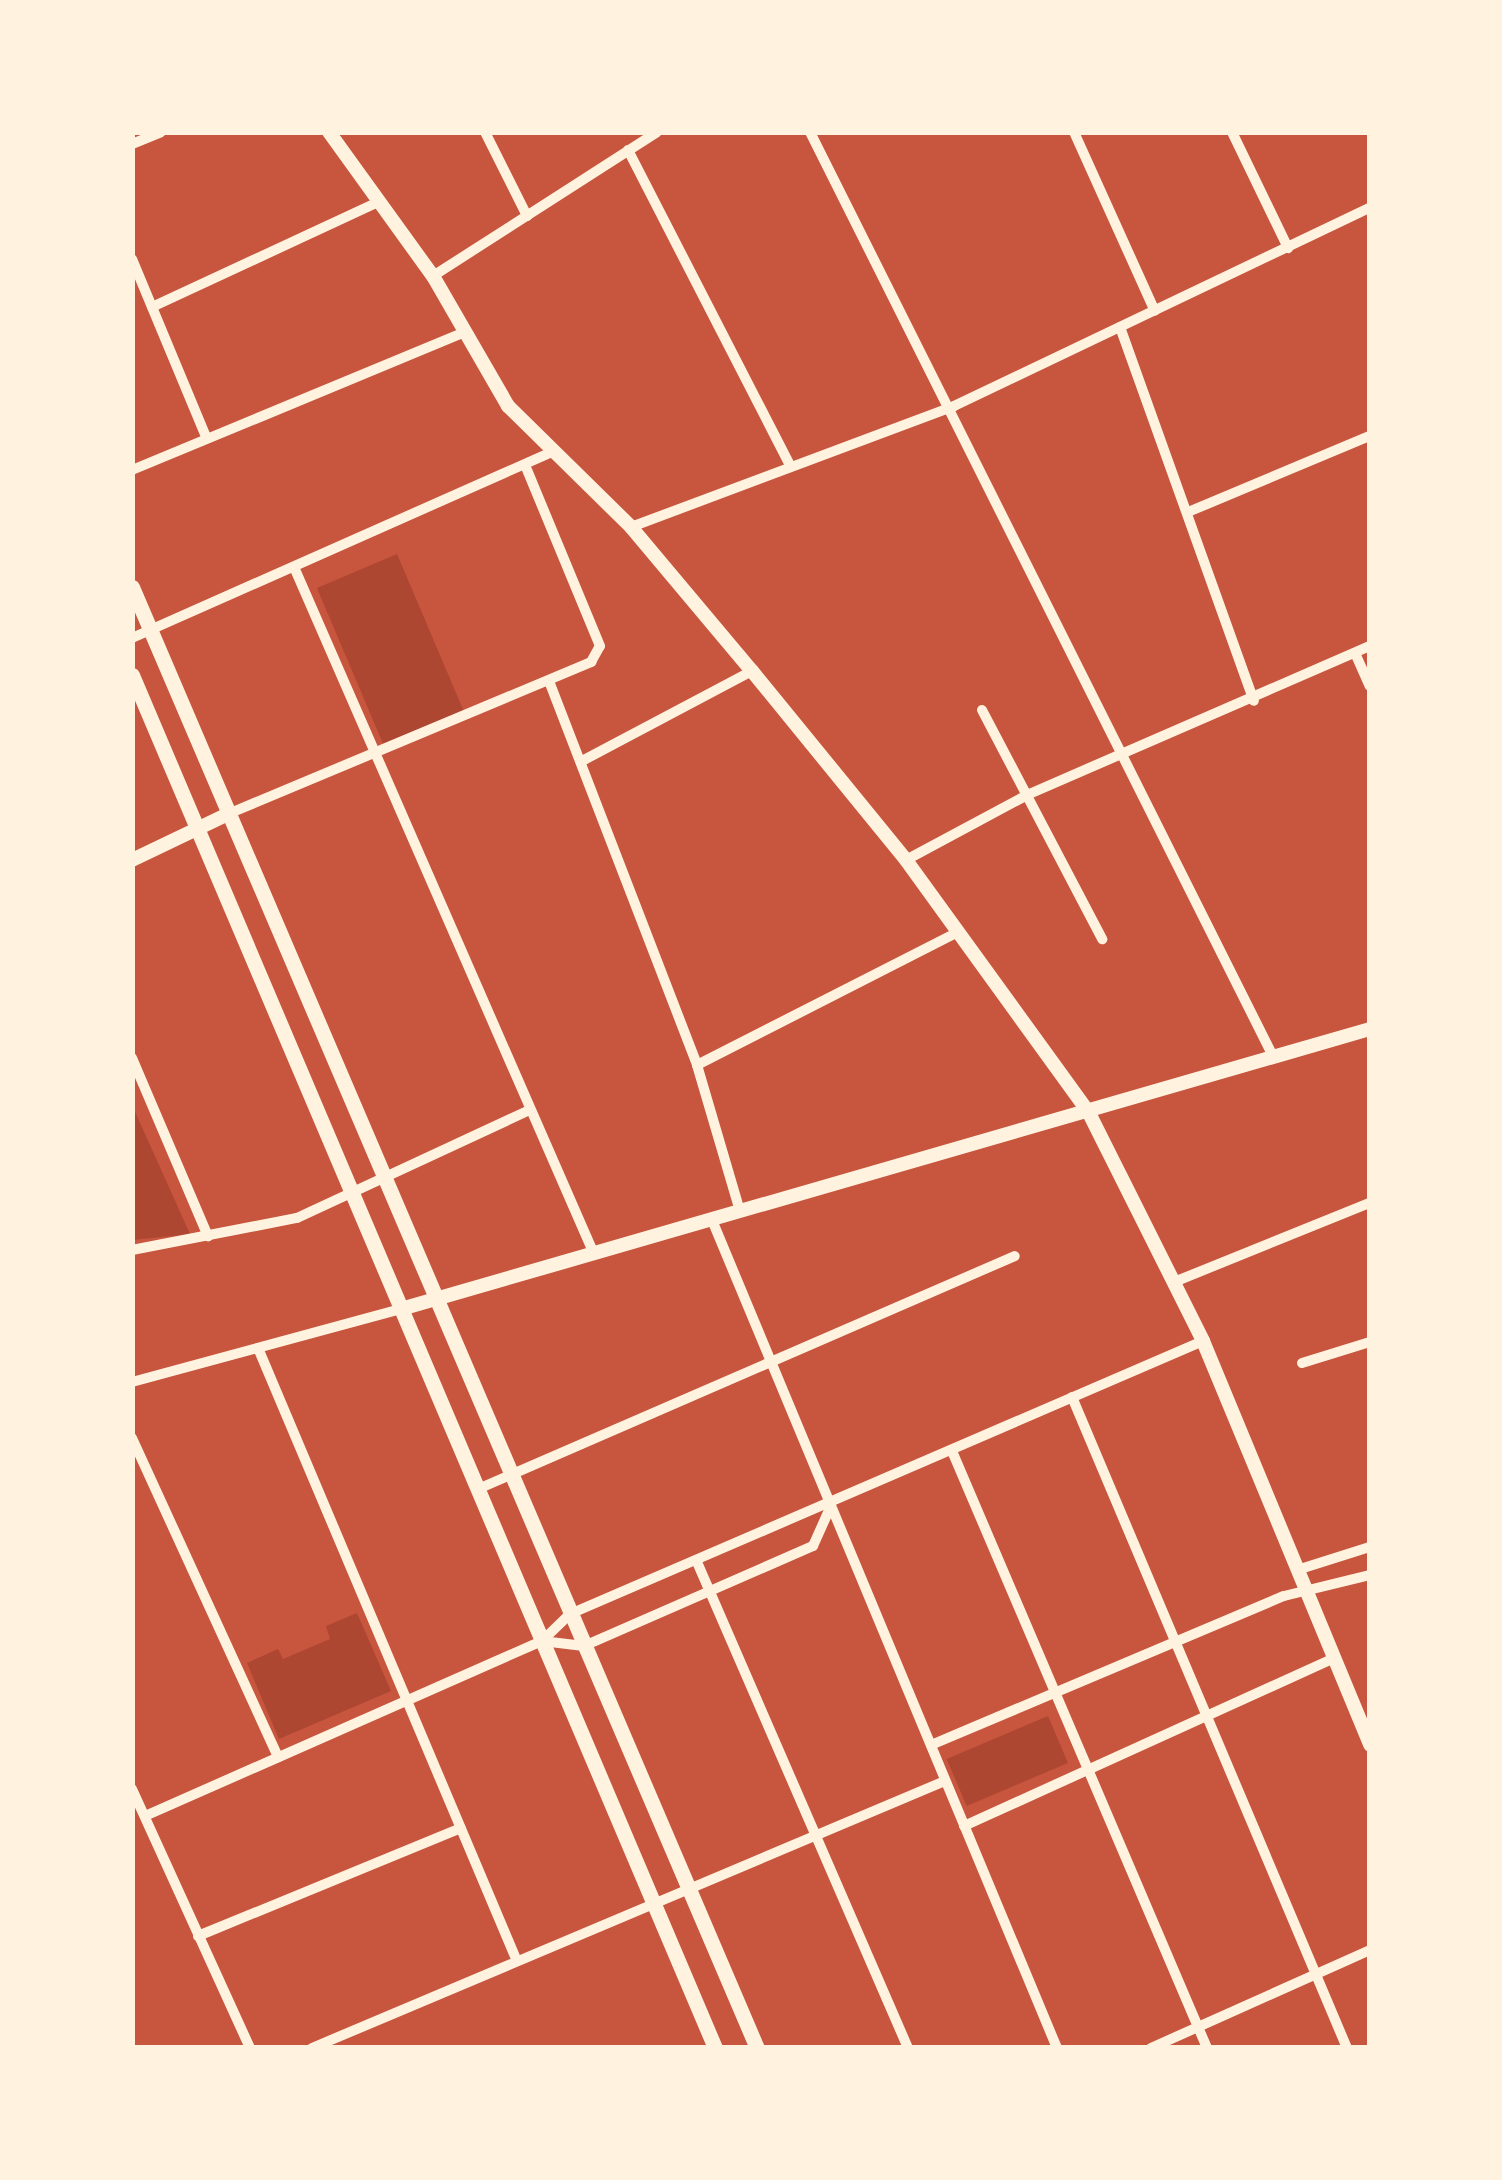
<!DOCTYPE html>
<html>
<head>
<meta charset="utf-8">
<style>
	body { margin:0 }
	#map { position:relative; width:1502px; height:2180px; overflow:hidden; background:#c8553d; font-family:"Noto Sans",sans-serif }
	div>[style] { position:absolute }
	.green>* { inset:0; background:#ae4732; transform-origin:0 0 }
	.minor>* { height:10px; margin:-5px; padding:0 5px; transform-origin:5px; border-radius:5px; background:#fff3e0 }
	.tertiary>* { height:14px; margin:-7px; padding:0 7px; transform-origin:7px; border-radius:7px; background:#fff3e0 }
	.secondary>* { height:15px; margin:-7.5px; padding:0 7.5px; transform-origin:7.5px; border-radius:7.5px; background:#fff3e0 }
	span { translate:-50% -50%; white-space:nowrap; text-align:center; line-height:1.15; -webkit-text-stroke:10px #fff3e0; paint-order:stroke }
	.frame { position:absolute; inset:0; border:135px solid #fff3e0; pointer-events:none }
</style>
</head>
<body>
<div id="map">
	<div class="green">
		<i style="left:397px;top:554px;width:172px;height:87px;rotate:67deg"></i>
		<i style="clip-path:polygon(132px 1105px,190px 1234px,132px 1240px)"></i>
		<i style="clip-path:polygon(357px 1613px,391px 1691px,279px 1739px,247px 1663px,278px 1649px,283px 1659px,330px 1639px,326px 1626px)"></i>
		<i style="left:1048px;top:1716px;width:51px;height:110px;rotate:67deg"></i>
	</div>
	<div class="minor">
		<i style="left:485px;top:132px;width:94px;rotate:63.4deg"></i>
		<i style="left:810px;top:132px;width:1034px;rotate:63.39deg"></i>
		<i style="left:1074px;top:132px;width:196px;rotate:65.7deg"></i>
		<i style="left:1232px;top:132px;width:129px;rotate:64.2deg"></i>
		<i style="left:132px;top:144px;width:31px;rotate:-22deg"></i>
		<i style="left:628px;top:150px;width:356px;rotate:62.8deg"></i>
		<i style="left:132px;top:259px;width:193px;rotate:67.4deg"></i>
		<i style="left:433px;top:276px;width:266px;rotate:-32.7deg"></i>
		<i style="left:152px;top:307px;width:247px;rotate:-24.9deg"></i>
		<i style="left:1120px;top:327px;width:397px;rotate:70.3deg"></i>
		<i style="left:132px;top:470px;width:360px;rotate:-22.5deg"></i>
		<i style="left:1188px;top:512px;width:197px;rotate:-22.7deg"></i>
		<i style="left:631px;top:527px;width:345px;rotate:-20.5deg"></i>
		<i style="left:954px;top:406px;width:461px;rotate:-25.5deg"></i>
		<i style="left:294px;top:567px;width:750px;rotate:66.41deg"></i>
		<i style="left:132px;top:638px;width:462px;rotate:-23.9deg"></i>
		<i style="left:1355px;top:653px;width:36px;rotate:66deg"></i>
		<i style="left:549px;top:681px;width:412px;rotate:68.9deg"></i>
		<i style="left:697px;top:1065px;width:152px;rotate:73.6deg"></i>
		<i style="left:982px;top:710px;width:259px;rotate:62.3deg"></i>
		<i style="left:582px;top:761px;width:192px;rotate:-27.9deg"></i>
		<i style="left:228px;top:814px;width:394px;rotate:-22.7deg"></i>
		<i style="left:591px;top:662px;width:18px;rotate:-61deg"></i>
		<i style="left:600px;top:646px;width:196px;rotate:-112.5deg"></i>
		<i style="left:906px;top:860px;width:137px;rotate:-28.2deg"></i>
		<i style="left:1027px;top:795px;width:374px;rotate:-23.5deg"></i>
		<i style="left:132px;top:1058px;width:194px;rotate:66.9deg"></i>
		<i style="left:697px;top:1065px;width:291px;rotate:-27deg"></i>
		<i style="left:712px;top:1220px;width:897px;rotate:67.38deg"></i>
		<i style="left:132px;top:1250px;width:168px;rotate:-11deg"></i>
		<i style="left:297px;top:1218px;width:257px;rotate:-24.9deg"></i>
		<i style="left:1174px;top:1282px;width:211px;rotate:-22deg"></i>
		<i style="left:258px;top:1348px;width:665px;rotate:67.1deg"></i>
		<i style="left:1302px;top:1363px;width:71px;rotate:-17.2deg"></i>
		<i style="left:132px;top:1382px;width:279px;rotate:-15.2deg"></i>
		<i style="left:1072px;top:1397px;width:707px;rotate:67.1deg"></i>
		<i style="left:132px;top:1438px;width:351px;rotate:65.4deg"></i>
		<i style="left:952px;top:1451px;width:649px;rotate:66.87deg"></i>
		<i style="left:478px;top:1489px;width:585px;rotate:-23.46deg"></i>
		<i style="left:697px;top:1562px;width:530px;rotate:66.53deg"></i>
		<i style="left:1297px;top:1570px;width:77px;rotate:-17.5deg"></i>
		<i style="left:542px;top:1641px;width:42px;rotate:6.8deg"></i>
		<i style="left:584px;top:1646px;width:250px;rotate:-23.6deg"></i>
		<i style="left:813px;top:1546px;width:42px;rotate:-65.9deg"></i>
		<i style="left:931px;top:1745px;width:383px;rotate:-22.9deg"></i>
		<i style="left:1284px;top:1596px;width:89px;rotate:-13.7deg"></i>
		<i style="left:132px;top:1789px;width:285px;rotate:65.5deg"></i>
		<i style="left:145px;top:1816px;width:434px;rotate:-23.8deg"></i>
		<i style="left:542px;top:1641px;width:39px;rotate:-44deg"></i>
		<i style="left:570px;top:1614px;width:689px;rotate:-23.33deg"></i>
		<i style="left:964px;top:1826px;width:406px;rotate:-24.4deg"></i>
		<i style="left:198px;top:1936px;width:284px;rotate:-22.3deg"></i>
		<i style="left:312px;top:2048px;width:687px;rotate:-22.87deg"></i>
		<i style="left:1151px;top:2048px;width:240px;rotate:-24.1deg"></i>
	</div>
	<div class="tertiary">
		<i style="left:329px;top:132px;width:178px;rotate:54.2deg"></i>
		<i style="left:433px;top:276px;width:150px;rotate:60deg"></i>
		<i style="left:508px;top:406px;width:173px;rotate:44.5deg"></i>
		<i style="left:631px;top:527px;width:188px;rotate:50deg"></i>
		<i style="left:752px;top:671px;width:244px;rotate:50.8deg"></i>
		<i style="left:906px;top:860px;width:310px;rotate:54.1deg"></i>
		<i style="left:1088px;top:1111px;width:257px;rotate:63.4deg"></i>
		<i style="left:1203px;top:1341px;width:437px;rotate:67.5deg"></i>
		<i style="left:132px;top:860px;width:106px;rotate:-25.6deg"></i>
		<i style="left:401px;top:1309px;width:1009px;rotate:-16.12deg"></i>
	</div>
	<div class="secondary">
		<i style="left:132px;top:587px;width:1589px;rotate:66.84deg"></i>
		<i style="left:132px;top:675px;width:1492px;rotate:66.99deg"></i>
	</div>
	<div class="frame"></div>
</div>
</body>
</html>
